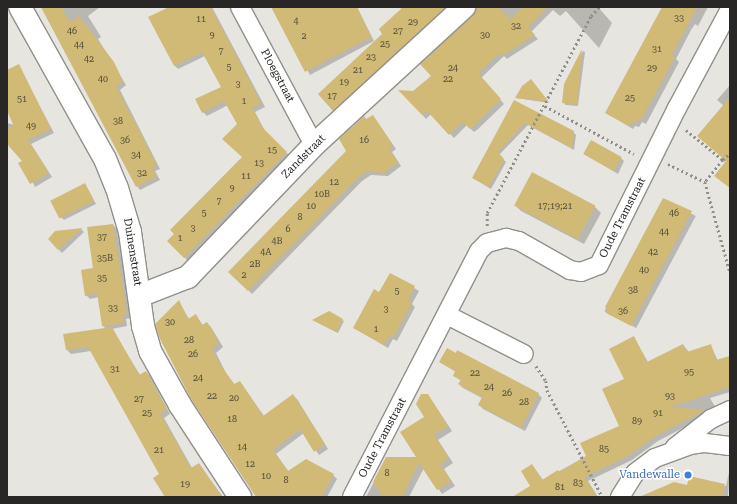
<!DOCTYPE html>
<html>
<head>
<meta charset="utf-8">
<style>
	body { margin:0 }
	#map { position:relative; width:737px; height:504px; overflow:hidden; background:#e7e5df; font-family:"Roboto Serif",serif }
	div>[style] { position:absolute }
	.shadow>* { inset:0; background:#0003; transform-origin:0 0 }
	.building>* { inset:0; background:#d1ba76; transform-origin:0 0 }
	.path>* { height:2.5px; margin-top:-1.25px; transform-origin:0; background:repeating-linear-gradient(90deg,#908e8a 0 2px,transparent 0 5px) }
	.roads { filter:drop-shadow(1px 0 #91908a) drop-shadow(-1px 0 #91908a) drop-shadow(0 1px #91908a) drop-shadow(0 -1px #91908a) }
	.minor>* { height:18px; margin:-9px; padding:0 9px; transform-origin:9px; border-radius:9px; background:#fff }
	.tertiary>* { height:22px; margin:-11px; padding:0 11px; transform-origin:11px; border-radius:11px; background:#fff }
	.dots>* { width:11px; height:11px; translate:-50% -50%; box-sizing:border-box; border:2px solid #fff; border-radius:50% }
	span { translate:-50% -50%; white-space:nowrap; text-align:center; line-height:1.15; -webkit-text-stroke:3px #fff; paint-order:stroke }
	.number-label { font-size:9px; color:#524c39 }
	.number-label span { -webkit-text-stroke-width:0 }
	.street-label { font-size:11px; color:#282725 }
	.shop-label { font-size:11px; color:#366cbe }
	.right { translate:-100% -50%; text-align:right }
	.frame { position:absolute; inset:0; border:8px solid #282725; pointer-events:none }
</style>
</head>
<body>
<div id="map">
	<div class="shadow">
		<i style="clip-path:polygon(41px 7px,100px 7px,88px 16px,101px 37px,98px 39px,126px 85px,120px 90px,160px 169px,155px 171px,160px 180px,140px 190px,137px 186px)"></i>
		<i style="clip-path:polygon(172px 7px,212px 7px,265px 107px,255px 112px,266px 133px,290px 156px,188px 261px,168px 241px,243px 157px,238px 124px,228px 105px,207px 116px,203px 112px,222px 87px,205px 56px,178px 69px,174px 65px)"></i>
		<i style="clip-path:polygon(272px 7px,357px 7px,374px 41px,310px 75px)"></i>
		<i style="clip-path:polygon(400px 7px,453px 7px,337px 114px,333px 110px,402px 10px)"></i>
		<i style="clip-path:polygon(477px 7px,598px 7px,612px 23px,599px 48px,566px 11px,560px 16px,553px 10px,531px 32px,538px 39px,507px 59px,504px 56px,481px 78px,504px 104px,478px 129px,474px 132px,467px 125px,454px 138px,431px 114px,426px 119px,401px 91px,414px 92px,433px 77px,474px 16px)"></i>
		<i style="clip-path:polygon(663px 7px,708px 7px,698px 26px,695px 24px,691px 30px,676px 59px,679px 62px,646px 124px,642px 122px,639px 127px,635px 126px,633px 129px,606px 113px)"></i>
		<i style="clip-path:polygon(583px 51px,585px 52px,578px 106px,565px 105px,565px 84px)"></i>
		<i style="clip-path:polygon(18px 65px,54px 133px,31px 144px,52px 177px,35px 187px,23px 161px,7px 143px,7px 123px,18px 126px,7px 105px,7px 71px)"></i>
		<i style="clip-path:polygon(532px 82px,549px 103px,516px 98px,522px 87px)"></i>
		<i style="clip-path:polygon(730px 85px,730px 188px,719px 179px,727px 161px,724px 106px,717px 100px)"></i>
		<i style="clip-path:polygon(515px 101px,573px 132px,576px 135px,574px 150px,528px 125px,499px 155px,506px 162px,491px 189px,473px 178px)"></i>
		<i style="clip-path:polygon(373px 116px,396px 149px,392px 152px,401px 166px,388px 176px,371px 175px,362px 181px,252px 294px,230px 272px,348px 151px,364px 117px,367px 120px)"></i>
		<i style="clip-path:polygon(584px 154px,621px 158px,624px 161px,618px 174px)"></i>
		<i style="clip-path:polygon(532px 173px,595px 207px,601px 213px,584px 244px,521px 211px,515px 205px)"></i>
		<i style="clip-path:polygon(85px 184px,96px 204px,64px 220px,60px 216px)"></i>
		<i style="left:664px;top:199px;width:36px;height:127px;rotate:28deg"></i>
		<i style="clip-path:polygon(113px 225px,117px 229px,131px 318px,126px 319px,127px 326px,112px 329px,140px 375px,146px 372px,150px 376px,170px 414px,164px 418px,192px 468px,199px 464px,223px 497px,167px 497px,160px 474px,91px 351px,71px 354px,67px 350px,106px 329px,103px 326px,99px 297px,90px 299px,86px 295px)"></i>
		<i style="clip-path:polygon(81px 229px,84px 232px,62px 253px,49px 239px,56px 232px)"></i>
		<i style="clip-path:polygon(391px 274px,419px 291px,412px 304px,415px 307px,397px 341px,393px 339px,388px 348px,354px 328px,380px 293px)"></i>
		<i style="clip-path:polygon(179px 302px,189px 319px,196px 316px,203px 325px,207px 323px,211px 327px,223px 347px,216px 353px,226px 373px,235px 385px,239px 382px,243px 386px,264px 416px,293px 396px,297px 399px,328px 449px,319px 455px,304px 433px,276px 454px,289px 472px,333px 475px,337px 479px,327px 497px,258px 497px)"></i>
		<i style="clip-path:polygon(342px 320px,344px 321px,338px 333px,315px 321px)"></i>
		<i style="clip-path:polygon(634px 338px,648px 362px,683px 345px,689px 352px,711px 346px,718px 361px,730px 357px,730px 392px,710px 398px,717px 410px,658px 441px,632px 460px,588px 481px,598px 497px,522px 497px,532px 486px,532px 465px,543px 480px,587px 456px,620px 426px)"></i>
		<i style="clip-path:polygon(440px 362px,538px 394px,542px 398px,525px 431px,483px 409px,479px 405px,482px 398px,463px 388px,459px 384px,461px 381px,454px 375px,456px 372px)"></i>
		<i style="clip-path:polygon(428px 395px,452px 431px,438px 440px,453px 463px,444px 469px,455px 486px,442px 494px,424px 468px,409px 497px,366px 497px,387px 458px,418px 458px)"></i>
		<i style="clip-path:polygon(730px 468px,728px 497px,642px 497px,688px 486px,726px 486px)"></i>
	</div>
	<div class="building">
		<i style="clip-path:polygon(41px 7px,61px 7px,70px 22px,79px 16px,114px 62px,123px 81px,116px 86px,157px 165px,152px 167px,157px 176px,136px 187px)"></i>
		<i style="clip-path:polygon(169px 7px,211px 7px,261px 103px,252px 108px,263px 128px,287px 152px,184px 258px,167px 241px,174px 234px,170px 230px,242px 157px,222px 139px,237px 124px,224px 101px,202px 113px,195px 99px,221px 87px,202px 52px,174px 66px,148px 17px)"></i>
		<i style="clip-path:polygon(271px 7px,357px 7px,371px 37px,305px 72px)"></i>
		<i style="clip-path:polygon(403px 7px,446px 7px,333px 111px,318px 94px,382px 34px,379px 29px)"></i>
		<i style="clip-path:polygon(476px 7px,498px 7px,510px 19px,524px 7px,548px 7px,528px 27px,535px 35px,502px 56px,500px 53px,478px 73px,501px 99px,474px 126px,470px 129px,463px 122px,449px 135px,427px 111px,422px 115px,398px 90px,413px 91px,431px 76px,420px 64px,472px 16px)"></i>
		<i style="clip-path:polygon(662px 7px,697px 7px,672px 55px,675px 57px,641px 120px,638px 119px,635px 124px,631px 122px,629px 126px,605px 113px)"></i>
		<i style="clip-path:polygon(582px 49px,577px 105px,562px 103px,564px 84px)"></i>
		<i style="clip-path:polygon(19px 64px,51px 129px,28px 140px,49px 173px,30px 184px,18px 163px,22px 161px,7px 144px,7px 131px,13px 124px,7px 111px,7px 70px)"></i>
		<i style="clip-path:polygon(531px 79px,549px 102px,515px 98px,522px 86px)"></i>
		<i style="clip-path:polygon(730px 97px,730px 188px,714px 176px,726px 161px,697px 136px)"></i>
		<i style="clip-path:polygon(514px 100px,574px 131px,572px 148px,525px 123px,498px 152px,504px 159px,489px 187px,472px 178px)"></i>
		<i style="clip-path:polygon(373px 115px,393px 145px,389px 148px,398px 162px,384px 173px,367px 171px,358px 178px,248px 291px,228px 272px,346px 151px,339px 139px,364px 116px,366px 119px)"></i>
		<i style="left:591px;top:140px;width:35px;height:16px;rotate:29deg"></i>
		<i style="left:532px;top:172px;width:72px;height:38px;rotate:28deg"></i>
		<i style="left:85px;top:183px;width:20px;height:39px;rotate:63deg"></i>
		<i style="clip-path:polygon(663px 198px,692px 211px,631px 326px,606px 313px,608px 309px,605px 307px)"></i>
		<i style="clip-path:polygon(113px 224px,127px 314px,122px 315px,124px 323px,102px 326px,97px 293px,85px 296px,81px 270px,93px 268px,87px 227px)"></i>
		<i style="clip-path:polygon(82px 228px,58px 250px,48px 239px,55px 231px)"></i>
		<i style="clip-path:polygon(390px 273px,415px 286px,408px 300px,412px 302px,408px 310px,393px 338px,389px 336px,384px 345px,353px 328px,374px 289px,379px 292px)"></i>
		<i style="clip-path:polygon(179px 300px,188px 319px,196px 314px,202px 325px,207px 322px,219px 342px,212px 349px,222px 367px,234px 384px,240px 381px,263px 416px,293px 394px,325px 444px,314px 452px,300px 429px,273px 450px,288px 471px,306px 459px,334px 474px,322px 497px,256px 497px,191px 399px,160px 339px,155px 324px)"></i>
		<i style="clip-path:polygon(329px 311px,343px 319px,336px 332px,312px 320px)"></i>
		<i style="clip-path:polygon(112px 327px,139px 375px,146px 371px,167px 410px,160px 413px,191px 468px,199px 463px,222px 497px,165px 497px,153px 478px,159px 474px,88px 347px,66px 350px,63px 334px)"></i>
		<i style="clip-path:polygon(634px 336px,647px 362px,683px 344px,687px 352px,711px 344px,716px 360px,730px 356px,730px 387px,671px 407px,705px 410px,654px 437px,628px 456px,585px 477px,597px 497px,512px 497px,530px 486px,521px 471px,532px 464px,542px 480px,558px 470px,559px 472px,586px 456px,580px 443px,619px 426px,602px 389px,624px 379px,609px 349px)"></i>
		<i style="clip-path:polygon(447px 348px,456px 353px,457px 350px,539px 393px,521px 428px,478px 405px,482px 397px,458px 384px,461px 380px,453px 376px,455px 371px,439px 362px)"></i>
		<i style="clip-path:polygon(421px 394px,428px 394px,448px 426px,434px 435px,449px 458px,440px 464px,451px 481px,437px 490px,419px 463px,402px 497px,383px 497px,373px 482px,386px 457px,416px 457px,400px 432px,424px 417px,416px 404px)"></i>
		<i style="clip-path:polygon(689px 476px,725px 484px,722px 497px,639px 497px,674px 482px,687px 485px)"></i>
	</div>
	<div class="path">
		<i style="left:545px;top:106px;width:101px;rotate:28.3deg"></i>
		<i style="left:686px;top:130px;width:48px;rotate:39deg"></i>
		<i style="left:723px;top:160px;width:28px;rotate:129deg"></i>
		<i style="left:705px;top:182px;width:93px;rotate:74.5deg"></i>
		<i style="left:723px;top:160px;width:10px;rotate:-45deg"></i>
		<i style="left:668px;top:164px;width:41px;rotate:25.9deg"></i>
		<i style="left:487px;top:226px;width:13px;rotate:-90deg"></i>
		<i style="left:487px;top:213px;width:223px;rotate:-62.2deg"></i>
		<i style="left:591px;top:16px;width:12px;rotate:-48deg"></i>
		<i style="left:536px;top:366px;width:18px;rotate:56deg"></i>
		<i style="left:546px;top:381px;width:9px;rotate:84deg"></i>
		<i style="left:547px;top:390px;width:119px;rotate:62.6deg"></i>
	</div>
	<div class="roads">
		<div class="minor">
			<i style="left:240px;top:7px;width:157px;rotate:61.8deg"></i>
			<i style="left:447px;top:315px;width:86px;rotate:26.9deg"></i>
			<i style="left:675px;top:447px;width:46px;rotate:-37.9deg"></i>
			<i style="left:711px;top:419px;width:21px;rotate:-25deg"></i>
			<i style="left:352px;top:497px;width:277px;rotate:-62.7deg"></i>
			<i style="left:479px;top:251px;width:11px;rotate:-45deg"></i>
			<i style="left:487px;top:243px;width:20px;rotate:-15deg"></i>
			<i style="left:506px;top:238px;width:13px;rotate:13deg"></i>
			<i style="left:519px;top:241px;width:59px;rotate:29.6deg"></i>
			<i style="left:570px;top:270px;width:11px;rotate:10deg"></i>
			<i style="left:581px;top:272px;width:19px;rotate:-21deg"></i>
			<i style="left:599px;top:265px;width:175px;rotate:-63.6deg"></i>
			<i style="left:677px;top:108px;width:112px;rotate:-61.8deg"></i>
			<i style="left:620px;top:497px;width:28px;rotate:-58deg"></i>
			<i style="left:635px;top:473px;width:25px;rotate:-37deg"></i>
			<i style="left:655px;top:458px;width:37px;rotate:-20deg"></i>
			<i style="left:690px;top:445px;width:15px;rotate:-8deg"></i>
			<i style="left:705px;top:443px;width:25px;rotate:7deg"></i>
		</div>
		<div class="tertiary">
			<i style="left:20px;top:7px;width:174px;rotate:60.8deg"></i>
			<i style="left:105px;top:159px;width:31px;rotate:68deg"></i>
			<i style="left:117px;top:188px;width:46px;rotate:73.5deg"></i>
			<i style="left:130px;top:232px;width:95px;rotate:82.1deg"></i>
			<i style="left:143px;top:326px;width:26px;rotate:74deg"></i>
			<i style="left:150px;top:351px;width:62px;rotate:60.9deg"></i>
			<i style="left:180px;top:405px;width:110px;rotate:56.9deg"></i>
			<i style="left:139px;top:296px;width:53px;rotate:-21.2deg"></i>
			<i style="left:188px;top:277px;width:182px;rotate:-46.3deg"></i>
			<i style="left:314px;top:145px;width:204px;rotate:-42.6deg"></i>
		</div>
	</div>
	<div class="dots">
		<i style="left:688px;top:475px;background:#3f7fe0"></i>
	</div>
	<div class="number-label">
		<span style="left:679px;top:18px">33</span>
		<span style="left:201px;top:19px">11</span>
		<span style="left:296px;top:21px">4</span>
		<span style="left:413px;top:22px">29</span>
		<span style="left:516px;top:26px">32</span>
		<span style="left:72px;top:31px">46</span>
		<span style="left:398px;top:31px">27</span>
		<span style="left:212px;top:35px">9</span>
		<span style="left:485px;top:35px">30</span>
		<span style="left:304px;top:36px">2</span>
		<span style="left:385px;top:44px">25</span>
		<span style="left:79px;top:45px">44</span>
		<span style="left:657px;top:49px">31</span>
		<span style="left:221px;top:51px">7</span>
		<span style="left:371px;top:57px">23</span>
		<span style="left:89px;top:59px">42</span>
		<span style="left:229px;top:67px">5</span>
		<span style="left:453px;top:68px">24</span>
		<span style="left:652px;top:68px">29</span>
		<span style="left:358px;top:70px">21</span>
		<span style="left:103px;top:79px">40</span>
		<span style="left:448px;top:79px">22</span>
		<span style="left:344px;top:82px">19</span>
		<span style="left:238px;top:84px">3</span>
		<span style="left:332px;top:96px">17</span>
		<span style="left:630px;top:98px">25</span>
		<span style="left:22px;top:99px">51</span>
		<span style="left:244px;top:101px">1</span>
		<span style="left:118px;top:121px">38</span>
		<span style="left:31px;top:126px">49</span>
		<span style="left:125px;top:140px">36</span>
		<span style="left:364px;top:140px">16</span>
		<span style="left:272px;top:150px">15</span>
		<span style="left:136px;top:155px">34</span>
		<span style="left:259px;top:163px">13</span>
		<span style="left:142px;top:173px">32</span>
		<span style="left:246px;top:176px">11</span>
		<span style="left:334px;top:182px">12</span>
		<span style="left:232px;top:188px">9</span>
		<span style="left:322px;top:194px">10B</span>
		<span style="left:219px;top:201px">7</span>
		<span style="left:311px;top:206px">10</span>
		<span style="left:555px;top:206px">17;19;21</span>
		<span style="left:204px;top:213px">5</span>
		<span style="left:674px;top:213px">46</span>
		<span style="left:300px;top:217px">8</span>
		<span style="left:193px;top:228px">3</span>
		<span style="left:288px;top:229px">6</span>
		<span style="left:664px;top:232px">44</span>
		<span style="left:102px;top:237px">37</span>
		<span style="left:180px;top:238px">1</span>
		<span style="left:277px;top:241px">4B</span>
		<span style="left:266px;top:252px">4A</span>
		<span style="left:653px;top:252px">42</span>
		<span style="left:105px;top:258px">35B</span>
		<span style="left:255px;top:264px">2B</span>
		<span style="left:644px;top:270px">40</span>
		<span style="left:244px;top:275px">2</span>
		<span style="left:102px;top:278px">35</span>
		<span style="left:633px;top:290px">38</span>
		<span style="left:397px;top:291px">5</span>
		<span style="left:113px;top:308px">33</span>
		<span style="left:386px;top:309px">3</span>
		<span style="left:623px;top:311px">36</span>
		<span style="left:170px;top:322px">30</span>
		<span style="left:376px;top:329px">1</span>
		<span style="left:189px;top:340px">28</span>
		<span style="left:193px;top:354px">26</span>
		<span style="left:115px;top:369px">31</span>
		<span style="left:689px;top:372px">95</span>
		<span style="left:475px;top:373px">22</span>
		<span style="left:198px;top:378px">24</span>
		<span style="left:489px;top:387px">24</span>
		<span style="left:507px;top:393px">26</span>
		<span style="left:212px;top:396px">22</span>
		<span style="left:670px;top:396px">93</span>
		<span style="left:234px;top:398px">20</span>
		<span style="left:139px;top:399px">27</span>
		<span style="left:524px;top:402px">28</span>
		<span style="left:147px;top:413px">25</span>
		<span style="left:658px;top:413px">91</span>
		<span style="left:232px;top:419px">18</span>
		<span style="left:637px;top:421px">89</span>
		<span style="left:242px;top:447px">14</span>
		<span style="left:604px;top:449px">85</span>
		<span style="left:159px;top:450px">21</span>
		<span style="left:250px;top:464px">12</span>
		<span style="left:387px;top:473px">8</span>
		<span style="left:266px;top:476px">10</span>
		<span style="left:286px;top:480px">8</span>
		<span style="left:578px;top:483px">83</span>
		<span style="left:185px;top:484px">19</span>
		<span style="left:560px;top:487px">81</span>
	</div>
	<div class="street-label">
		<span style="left:277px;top:76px;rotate:62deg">Ploegstraat</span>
		<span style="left:304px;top:157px;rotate:-45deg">Zandstraat</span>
		<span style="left:623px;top:218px;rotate:-63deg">Oude Tramstraat</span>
		<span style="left:132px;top:252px;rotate:81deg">Duinenstraat</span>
		<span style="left:383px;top:438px;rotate:-62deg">Oude Tramstraat</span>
	</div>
	<div class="shop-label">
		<span class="right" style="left:680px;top:475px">Vandewalle</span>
	</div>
	<div class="frame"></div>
</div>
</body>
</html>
